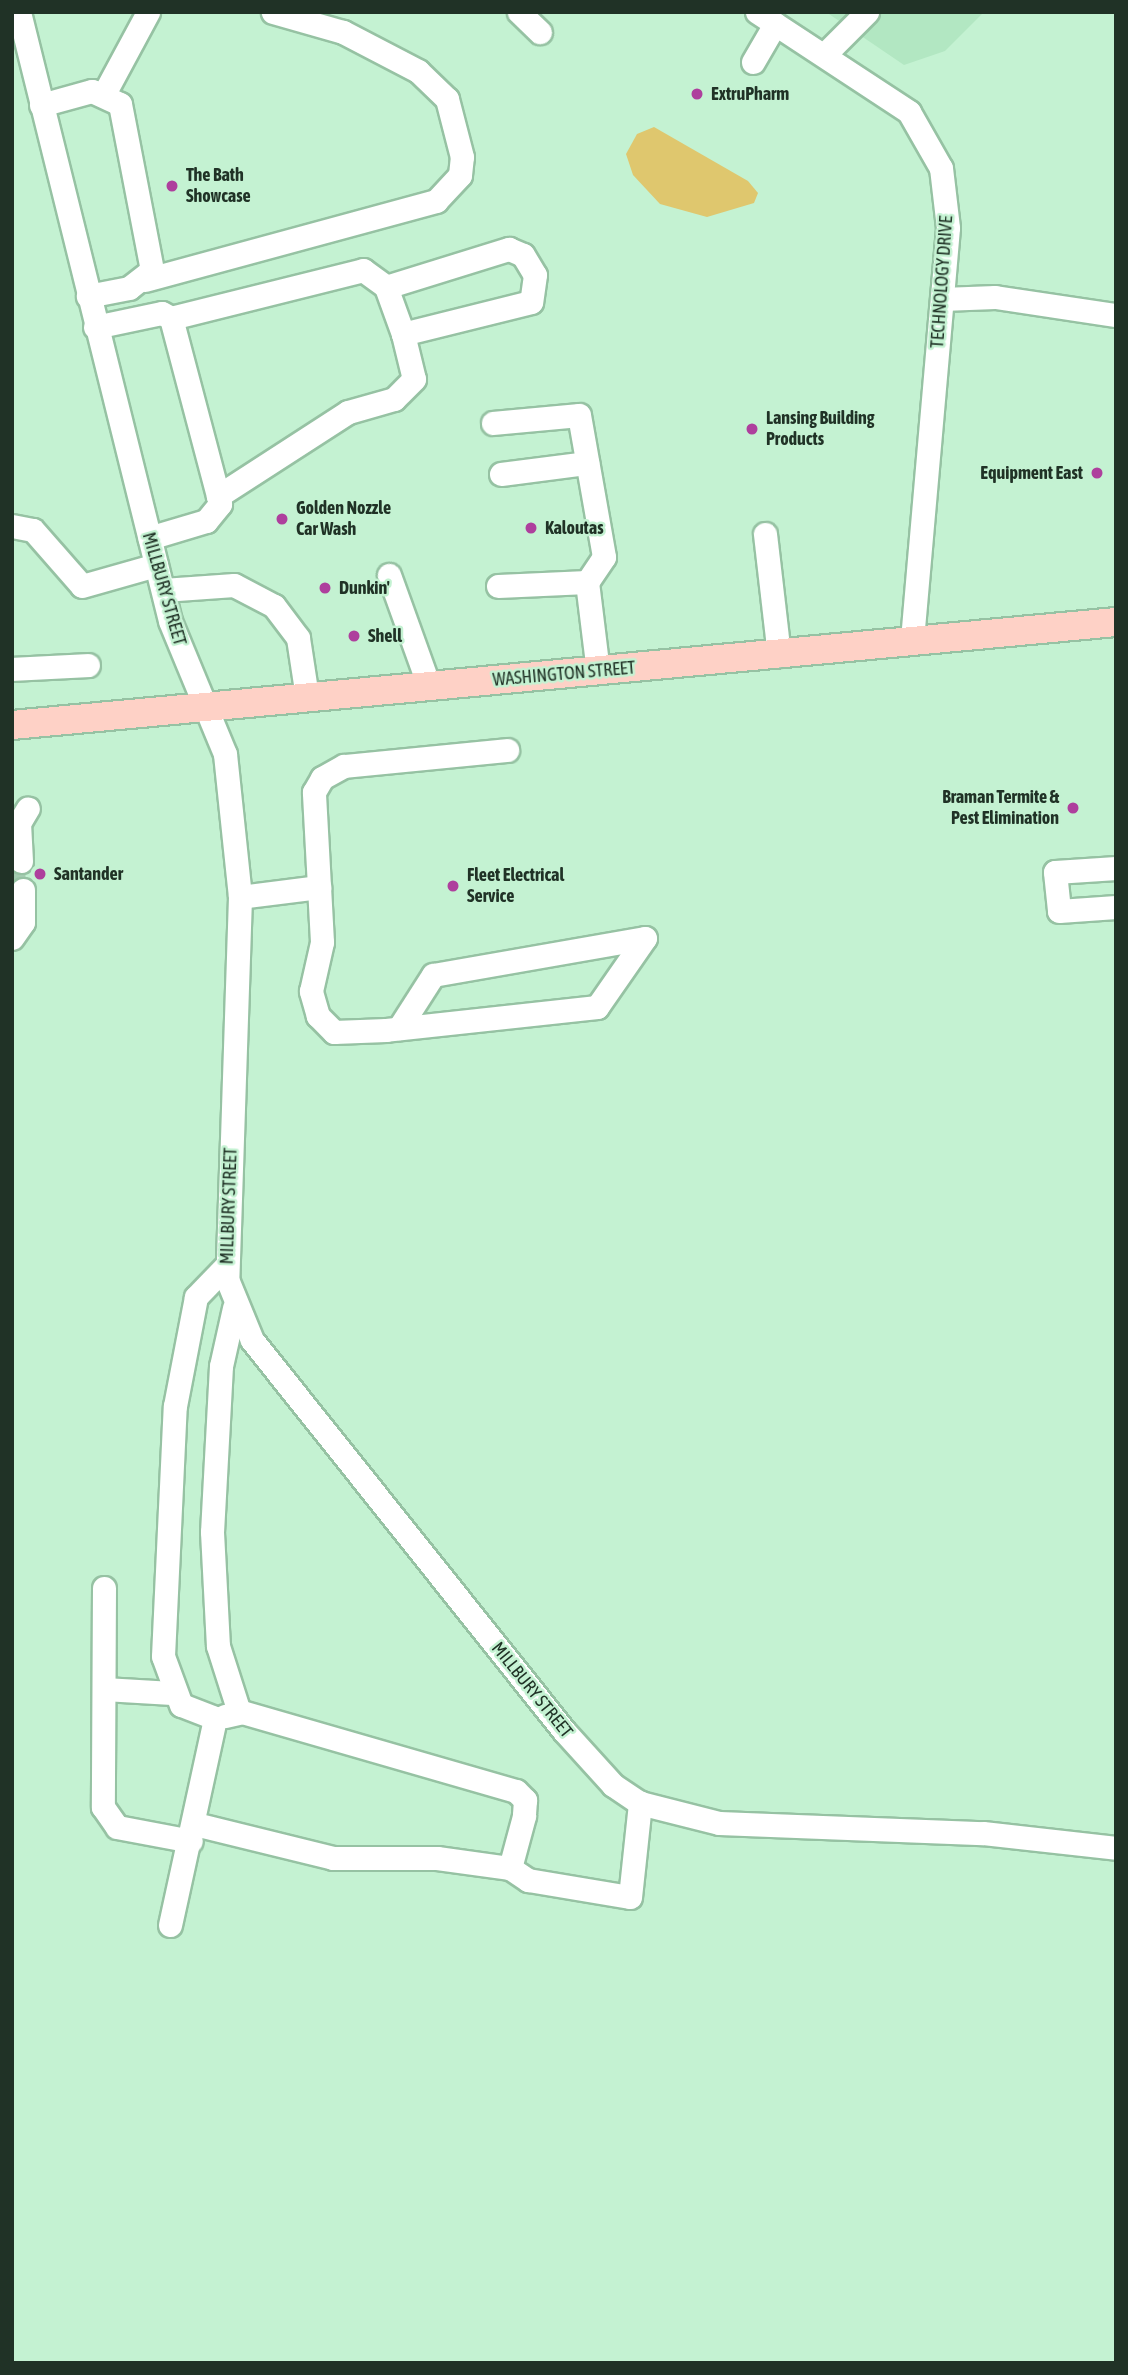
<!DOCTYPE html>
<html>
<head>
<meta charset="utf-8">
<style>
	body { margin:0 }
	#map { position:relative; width:1128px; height:2375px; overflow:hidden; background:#c4f2d2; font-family:"Asap Condensed",sans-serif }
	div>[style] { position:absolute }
	.built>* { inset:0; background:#b2e7c2 }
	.green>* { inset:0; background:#dfc76e }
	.minor-tunnel>* { height:23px; margin-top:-11.5px; transform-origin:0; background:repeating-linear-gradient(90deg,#a3ccb0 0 23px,transparent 0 34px) }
	.roads { filter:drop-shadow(2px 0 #96c2a3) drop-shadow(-2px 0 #96c2a3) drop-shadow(0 2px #96c2a3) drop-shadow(0 -2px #96c2a3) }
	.minor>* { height:23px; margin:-11.5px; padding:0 11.5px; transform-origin:11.5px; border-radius:11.5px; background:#fff }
	.major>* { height:28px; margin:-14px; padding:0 14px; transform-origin:14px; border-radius:14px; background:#fed1c6 }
	.dots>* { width:19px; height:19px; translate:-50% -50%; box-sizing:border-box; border:4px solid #c4f2d2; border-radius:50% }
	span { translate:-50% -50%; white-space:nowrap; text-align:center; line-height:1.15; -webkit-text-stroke:5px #c4f2d2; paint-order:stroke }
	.poi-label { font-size:18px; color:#203226; font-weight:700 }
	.left { translate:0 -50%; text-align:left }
	.right { translate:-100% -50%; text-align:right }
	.street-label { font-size:18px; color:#203226 }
	.frame { position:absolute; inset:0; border:14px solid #203226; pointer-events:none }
</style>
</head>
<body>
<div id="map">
	<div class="built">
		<i style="clip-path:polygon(826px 12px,984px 12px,945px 51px,904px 65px)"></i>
	</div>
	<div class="green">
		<i style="clip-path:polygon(654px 127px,748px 181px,758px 193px,754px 203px,707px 217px,660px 204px,633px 175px,626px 154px,637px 134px)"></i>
	</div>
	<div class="minor-tunnel">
		<i style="left:13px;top:861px;width:29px;rotate:86deg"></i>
	</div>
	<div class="roads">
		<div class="minor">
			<i style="left:19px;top:12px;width:627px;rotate:76.07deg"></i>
			<i style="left:170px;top:621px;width:144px;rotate:67.5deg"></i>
			<i style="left:225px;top:754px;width:144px;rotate:84deg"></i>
			<i style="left:240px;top:897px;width:382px;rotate:91.9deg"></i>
			<i style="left:227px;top:1279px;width:66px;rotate:67.7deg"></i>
			<i style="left:252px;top:1340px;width:500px;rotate:51.41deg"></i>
			<i style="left:564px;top:1731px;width:73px;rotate:47.8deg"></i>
			<i style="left:613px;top:1785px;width:32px;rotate:34deg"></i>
			<i style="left:640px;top:1803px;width:81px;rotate:14.2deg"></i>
			<i style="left:719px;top:1823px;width:264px;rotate:2.2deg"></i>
			<i style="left:983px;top:1833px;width:134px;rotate:6.4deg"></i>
			<i style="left:519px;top:12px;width:29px;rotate:44deg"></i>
			<i style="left:757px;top:12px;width:182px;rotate:33.3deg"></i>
			<i style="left:909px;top:112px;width:64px;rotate:60.3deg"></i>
			<i style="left:941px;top:168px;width:60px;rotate:83.3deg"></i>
			<i style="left:948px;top:228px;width:416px;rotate:95deg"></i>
			<i style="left:824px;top:55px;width:61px;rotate:-45deg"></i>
			<i style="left:753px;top:62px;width:44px;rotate:-59.9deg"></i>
			<i style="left:105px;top:92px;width:91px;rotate:-61.7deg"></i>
			<i style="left:41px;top:105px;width:53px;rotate:-15.4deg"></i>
			<i style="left:92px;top:91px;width:31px;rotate:25deg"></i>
			<i style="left:120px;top:104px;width:169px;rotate:79.1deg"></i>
			<i style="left:152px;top:270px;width:29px;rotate:142deg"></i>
			<i style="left:129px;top:288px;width:42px;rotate:169deg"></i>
			<i style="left:145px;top:280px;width:302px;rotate:-15.2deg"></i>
			<i style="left:436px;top:201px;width:35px;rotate:-47deg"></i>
			<i style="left:460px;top:175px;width:18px;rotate:-84deg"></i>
			<i style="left:462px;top:157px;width:60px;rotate:-104.5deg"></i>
			<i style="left:447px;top:99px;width:40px;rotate:-136deg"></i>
			<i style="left:418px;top:71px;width:85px;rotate:-152.5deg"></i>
			<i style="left:343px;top:32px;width:73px;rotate:-164.1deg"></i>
			<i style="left:386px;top:287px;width:50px;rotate:70.1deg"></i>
			<i style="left:942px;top:299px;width:53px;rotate:-2.2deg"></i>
			<i style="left:995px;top:297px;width:122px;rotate:8.5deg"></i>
			<i style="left:171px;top:318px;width:198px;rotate:-14deg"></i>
			<i style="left:363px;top:270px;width:29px;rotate:36deg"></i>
			<i style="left:386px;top:287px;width:129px;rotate:-17.2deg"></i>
			<i style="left:509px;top:249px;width:15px;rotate:23deg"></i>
			<i style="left:523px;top:255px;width:23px;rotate:59deg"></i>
			<i style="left:535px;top:275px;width:27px;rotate:98deg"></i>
			<i style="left:531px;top:302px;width:132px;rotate:166deg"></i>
			<i style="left:403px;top:334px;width:46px;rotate:76.3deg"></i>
			<i style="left:414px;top:379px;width:28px;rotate:135deg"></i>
			<i style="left:394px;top:399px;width:48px;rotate:164.2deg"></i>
			<i style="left:348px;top:412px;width:155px;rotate:147.1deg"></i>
			<i style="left:95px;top:327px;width:68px;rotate:-11.8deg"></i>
			<i style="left:162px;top:313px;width:10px;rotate:29deg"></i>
			<i style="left:171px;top:318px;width:192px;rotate:75.2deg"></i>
			<i style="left:220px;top:504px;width:22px;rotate:129deg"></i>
			<i style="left:206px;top:521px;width:59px;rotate:163.4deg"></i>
			<i style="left:493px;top:423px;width:86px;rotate:-5.3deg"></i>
			<i style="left:579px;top:415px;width:144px;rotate:80deg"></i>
			<i style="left:604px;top:557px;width:30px;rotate:124deg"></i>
			<i style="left:587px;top:582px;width:90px;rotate:83deg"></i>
			<i style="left:501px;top:474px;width:87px;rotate:-7.3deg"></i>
			<i style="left:12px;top:526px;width:21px;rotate:11deg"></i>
			<i style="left:33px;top:530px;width:74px;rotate:48.8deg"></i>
			<i style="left:82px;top:586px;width:77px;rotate:-15.8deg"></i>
			<i style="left:765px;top:534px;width:122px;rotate:83.4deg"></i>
			<i style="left:389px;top:575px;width:118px;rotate:70.2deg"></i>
			<i style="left:498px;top:586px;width:89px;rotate:-2.6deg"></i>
			<i style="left:163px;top:590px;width:71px;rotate:-4deg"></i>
			<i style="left:234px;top:585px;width:45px;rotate:27.7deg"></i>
			<i style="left:274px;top:606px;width:40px;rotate:53deg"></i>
			<i style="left:298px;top:638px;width:60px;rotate:81.3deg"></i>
			<i style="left:12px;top:669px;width:76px;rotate:-3deg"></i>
			<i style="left:21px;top:861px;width:38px;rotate:-93deg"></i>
			<i style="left:19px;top:823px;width:17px;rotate:-59deg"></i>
			<i style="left:1116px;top:868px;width:61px;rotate:176.2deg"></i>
			<i style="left:1055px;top:872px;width:39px;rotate:84deg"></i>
			<i style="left:1059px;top:911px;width:57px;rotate:-4deg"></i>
			<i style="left:240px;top:897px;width:80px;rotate:-7.2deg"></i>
			<i style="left:12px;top:938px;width:19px;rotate:-55deg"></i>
			<i style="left:23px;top:922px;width:32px;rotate:-90deg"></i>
			<i style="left:399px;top:1028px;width:63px;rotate:-57.3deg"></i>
			<i style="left:433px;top:975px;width:215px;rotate:-9.9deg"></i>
			<i style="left:645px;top:938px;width:84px;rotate:124.8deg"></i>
			<i style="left:597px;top:1007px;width:212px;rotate:173.8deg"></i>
			<i style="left:386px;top:1030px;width:52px;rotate:177.8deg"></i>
			<i style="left:334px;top:1032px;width:23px;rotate:-135deg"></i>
			<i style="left:318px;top:1016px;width:26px;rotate:-106deg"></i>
			<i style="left:311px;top:991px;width:50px;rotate:-77.3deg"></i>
			<i style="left:322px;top:942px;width:150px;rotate:-93.1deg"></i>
			<i style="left:314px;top:792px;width:16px;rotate:-60deg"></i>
			<i style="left:322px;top:778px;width:25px;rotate:-29deg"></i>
			<i style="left:344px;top:766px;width:164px;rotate:-5.6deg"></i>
			<i style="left:234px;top:1308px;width:59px;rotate:102.6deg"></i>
			<i style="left:221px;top:1366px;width:166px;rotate:93.1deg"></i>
			<i style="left:212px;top:1532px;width:114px;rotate:87deg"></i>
			<i style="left:218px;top:1646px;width:69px;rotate:72.3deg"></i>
			<i style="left:104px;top:1588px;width:219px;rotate:90.3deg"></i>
			<i style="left:103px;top:1807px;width:24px;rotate:55deg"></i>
			<i style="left:117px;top:1827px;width:75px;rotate:10.7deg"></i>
			<i style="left:104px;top:1689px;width:68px;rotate:3.4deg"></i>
			<i style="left:225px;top:1716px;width:17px;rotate:-13deg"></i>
			<i style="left:242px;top:1712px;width:285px;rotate:16.1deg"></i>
			<i style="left:516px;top:1791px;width:13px;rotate:45deg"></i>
			<i style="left:525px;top:1800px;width:16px;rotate:94deg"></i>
			<i style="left:524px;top:1816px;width:54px;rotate:105.1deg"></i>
			<i style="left:195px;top:1824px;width:142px;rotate:13.8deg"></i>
			<i style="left:333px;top:1858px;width:104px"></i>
			<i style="left:437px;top:1858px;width:74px;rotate:7.8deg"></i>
			<i style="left:510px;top:1868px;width:22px;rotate:34deg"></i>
			<i style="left:528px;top:1880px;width:103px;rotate:9.5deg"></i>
			<i style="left:630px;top:1897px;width:95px;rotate:-83.9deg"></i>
			<i style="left:170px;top:1925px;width:212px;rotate:-77.7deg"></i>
			<i style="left:215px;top:1718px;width:36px;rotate:-159deg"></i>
			<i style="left:181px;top:1705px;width:52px;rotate:-110.2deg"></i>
			<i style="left:163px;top:1656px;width:250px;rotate:-87.3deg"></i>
			<i style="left:175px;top:1406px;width:111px;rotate:-79.1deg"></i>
			<i style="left:196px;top:1297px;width:43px;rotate:-45.9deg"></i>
		</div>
		<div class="major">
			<i style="left:12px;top:725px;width:1109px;rotate:-5.33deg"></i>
		</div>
	</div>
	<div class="dots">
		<i style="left:697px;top:94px;background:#ae3f9d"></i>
		<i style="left:172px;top:186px;background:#ae3f9d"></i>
		<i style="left:752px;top:429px;background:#ae3f9d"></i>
		<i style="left:1097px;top:473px;background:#ae3f9d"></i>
		<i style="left:282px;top:519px;background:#ae3f9d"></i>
		<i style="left:531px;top:528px;background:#ae3f9d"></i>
		<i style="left:325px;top:588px;background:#ae3f9d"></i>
		<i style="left:354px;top:636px;background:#ae3f9d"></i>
		<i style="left:1073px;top:808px;background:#ae3f9d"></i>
		<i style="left:40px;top:874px;background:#ae3f9d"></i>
		<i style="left:453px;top:886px;background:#ae3f9d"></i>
	</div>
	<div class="poi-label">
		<span class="left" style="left:711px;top:94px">ExtruPharm</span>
		<span class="left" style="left:186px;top:186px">The Bath<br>Showcase</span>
		<span class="left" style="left:766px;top:429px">Lansing Building<br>Products</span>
		<span class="right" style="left:1083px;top:473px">Equipment East</span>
		<span class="left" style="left:296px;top:519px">Golden Nozzle<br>Car Wash</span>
		<span class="left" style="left:545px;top:528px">Kaloutas</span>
		<span class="left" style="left:339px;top:588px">Dunkin'</span>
		<span class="left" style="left:368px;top:636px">Shell</span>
		<span class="right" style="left:1059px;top:808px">Braman Termite &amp;<br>Pest Elimination</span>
		<span class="left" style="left:54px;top:874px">Santander</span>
		<span class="left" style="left:467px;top:886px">Fleet Electrical<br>Service</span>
	</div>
	<div class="street-label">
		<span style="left:942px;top:282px;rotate:-86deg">TECHNOLOGY DRIVE</span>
		<span style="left:164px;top:589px;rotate:74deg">MILLBURY STREET</span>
		<span style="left:564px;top:674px;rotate:-5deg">WASHINGTON STREET</span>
		<span style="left:229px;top:1206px;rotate:-88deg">MILLBURY STREET</span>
		<span style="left:532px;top:1690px;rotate:51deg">MILLBURY STREET</span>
	</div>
	<div class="frame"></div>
</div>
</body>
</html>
